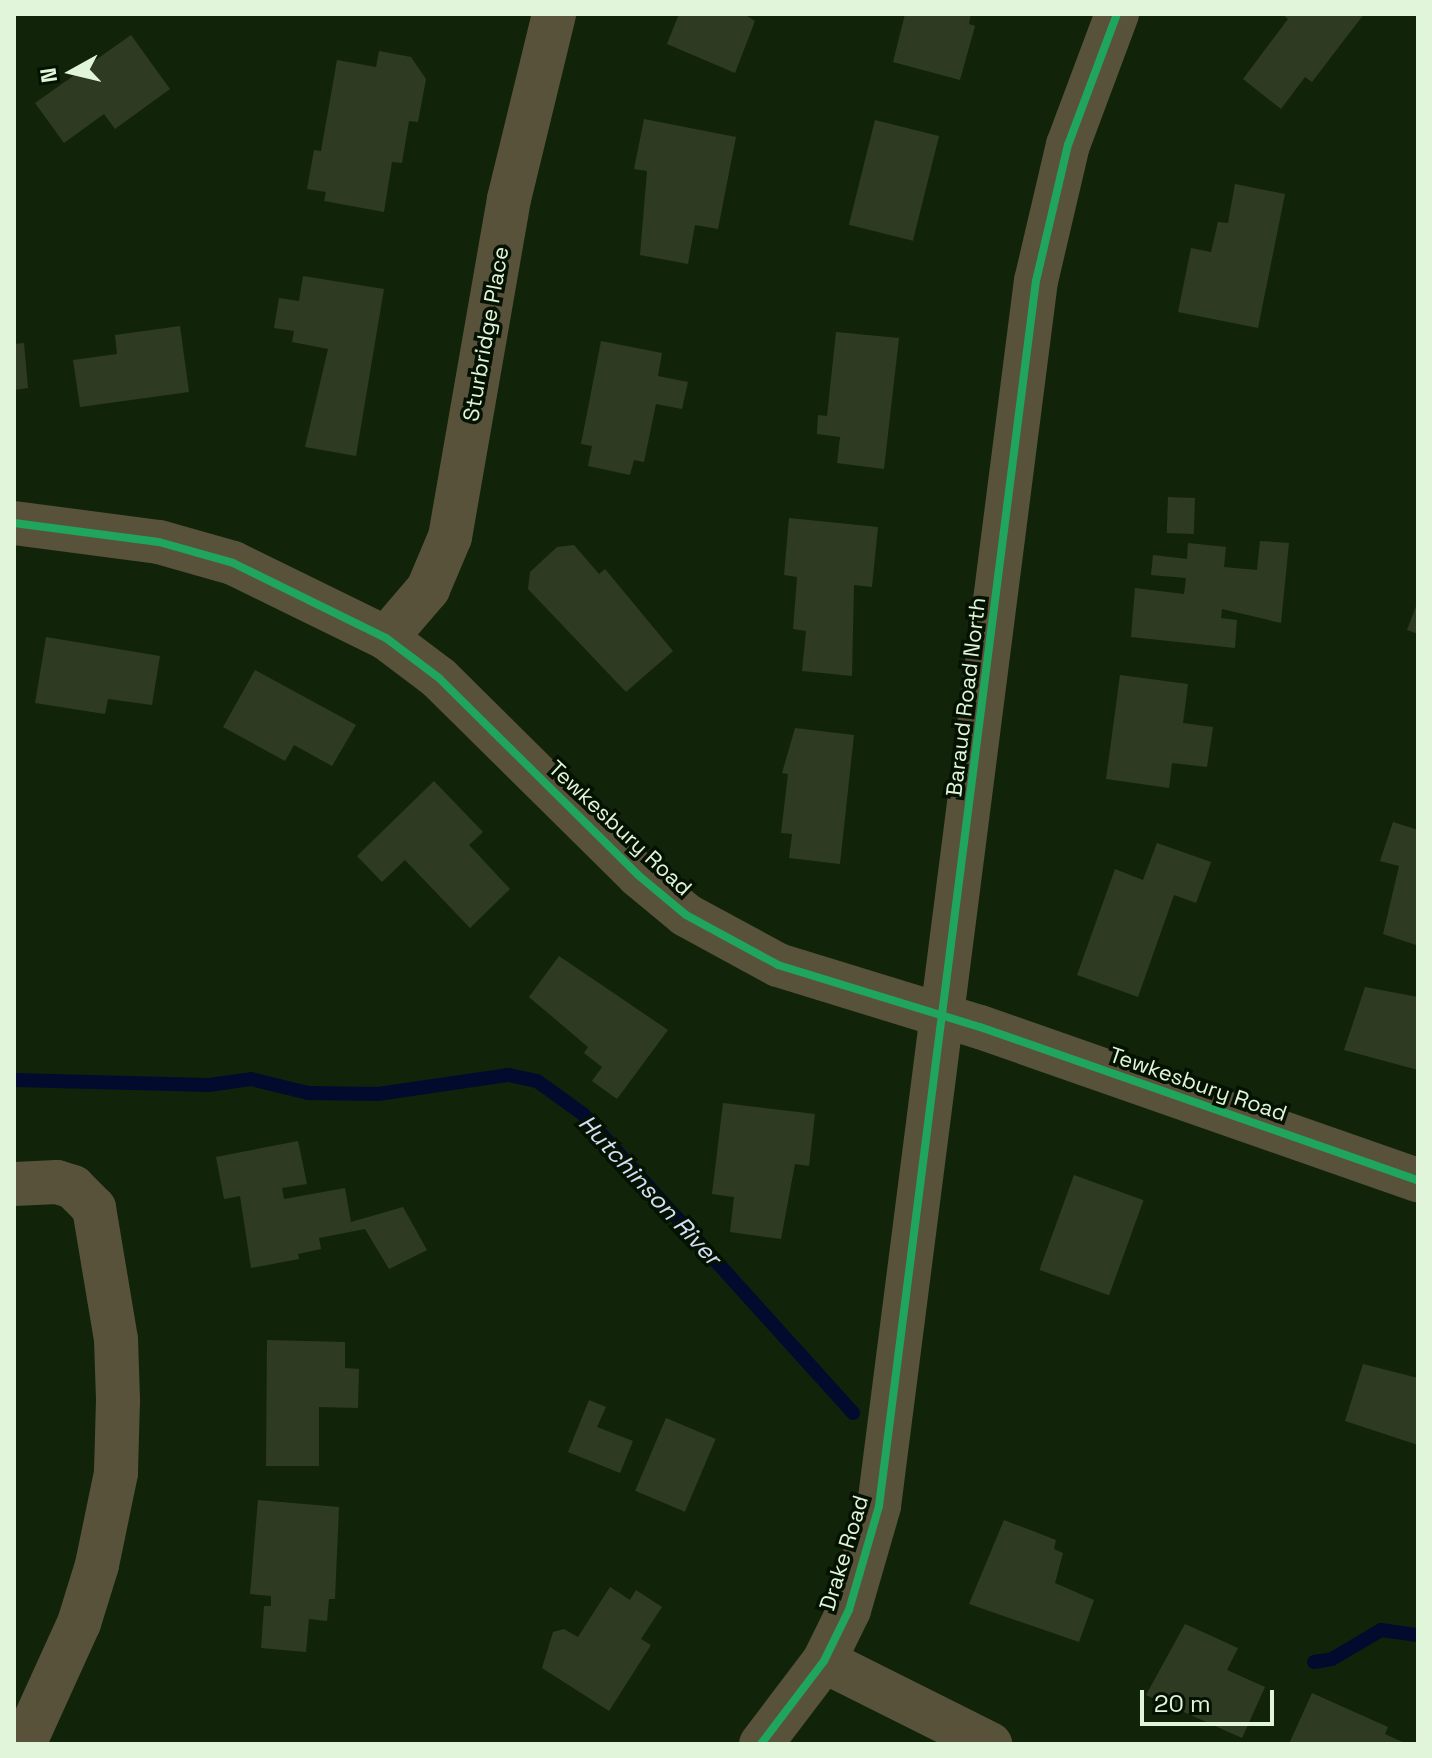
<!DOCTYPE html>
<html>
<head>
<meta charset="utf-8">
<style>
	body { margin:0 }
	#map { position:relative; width:1432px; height:1758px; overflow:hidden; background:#11240a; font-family:"Space Grotesk",sans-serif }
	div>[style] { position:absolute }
	.stream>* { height:14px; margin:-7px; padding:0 7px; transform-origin:7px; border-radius:7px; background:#020b2d }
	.building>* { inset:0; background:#2f3a22; transform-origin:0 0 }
	.minor>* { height:44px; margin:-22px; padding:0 22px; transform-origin:22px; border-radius:22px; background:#59523a }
	.cycleway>* { height:8px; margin:-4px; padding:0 4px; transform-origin:4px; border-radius:4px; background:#20a55d }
	span { translate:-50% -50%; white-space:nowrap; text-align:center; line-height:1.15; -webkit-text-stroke:7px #051202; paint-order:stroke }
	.street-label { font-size:22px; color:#e0f5da }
	.water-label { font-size:24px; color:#d2e0f7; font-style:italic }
	.frame { position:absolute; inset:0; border:16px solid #e0f5da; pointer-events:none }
	.north { position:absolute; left:32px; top:32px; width:80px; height:80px; -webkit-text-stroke:6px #051202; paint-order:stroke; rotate:262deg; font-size:22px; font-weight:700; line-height:32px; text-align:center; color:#e0f5da }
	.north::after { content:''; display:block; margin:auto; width:28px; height:36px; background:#e0f5da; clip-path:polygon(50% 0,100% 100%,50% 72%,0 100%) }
	.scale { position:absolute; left:1140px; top:1690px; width:134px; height:36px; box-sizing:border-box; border:4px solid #e0f5da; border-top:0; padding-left:10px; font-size:24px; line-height:28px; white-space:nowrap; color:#e0f5da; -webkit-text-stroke:6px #051202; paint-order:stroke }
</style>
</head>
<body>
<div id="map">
	<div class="stream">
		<i style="left:14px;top:1080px;width:195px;rotate:1.5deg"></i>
		<i style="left:209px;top:1085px;width:42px;rotate:-8.1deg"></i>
		<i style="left:251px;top:1079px;width:59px;rotate:13.8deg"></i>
		<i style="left:308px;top:1093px;width:70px;rotate:0.8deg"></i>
		<i style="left:378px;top:1094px;width:132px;rotate:-8.3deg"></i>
		<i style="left:509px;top:1075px;width:29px;rotate:12deg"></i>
		<i style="left:537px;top:1081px;width:57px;rotate:35.7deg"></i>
		<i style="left:583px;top:1114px;width:403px;rotate:47.9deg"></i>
		<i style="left:1314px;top:1662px;width:18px;rotate:-9deg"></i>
		<i style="left:1332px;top:1659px;width:57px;rotate:-30.6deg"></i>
		<i style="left:1381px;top:1630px;width:37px;rotate:8deg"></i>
	</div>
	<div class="building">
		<i style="clip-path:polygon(679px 14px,744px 14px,755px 21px,735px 73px,667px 44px)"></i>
		<i style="clip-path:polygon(905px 14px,971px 14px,969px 24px,975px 26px,960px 80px,893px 62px)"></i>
		<i style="clip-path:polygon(1282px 14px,1364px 14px,1312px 82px,1305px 77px,1281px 109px,1243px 79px,1288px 19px)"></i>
		<i style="clip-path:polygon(131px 35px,170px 89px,115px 129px,104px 114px,64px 143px,35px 103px)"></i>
		<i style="clip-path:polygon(379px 51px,411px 57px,426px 79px,418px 122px,409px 121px,402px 163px,392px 162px,384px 212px,324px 201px,326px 192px,307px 189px,314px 150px,321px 151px,337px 60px,376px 67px)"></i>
		<i style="clip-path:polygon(644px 119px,736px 137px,718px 229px,695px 225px,688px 264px,640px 255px,647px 171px,634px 169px)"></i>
		<i style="left:875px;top:120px;width:66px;height:108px;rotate:14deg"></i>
		<i style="clip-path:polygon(1235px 184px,1285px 194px,1258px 328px,1178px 312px,1191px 248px,1211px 252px,1218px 222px,1228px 223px)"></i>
		<i style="clip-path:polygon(303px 276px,384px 289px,356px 456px,305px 447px,328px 349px,292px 342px,294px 331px,274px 328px,279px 298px,299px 301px)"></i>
		<i style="clip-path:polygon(180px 326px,189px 392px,80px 407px,73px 360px,117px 354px,115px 335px)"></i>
		<i style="clip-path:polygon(836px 332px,899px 338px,884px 469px,837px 463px,840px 437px,817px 434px,818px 415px,827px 416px)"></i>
		<i style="clip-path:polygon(601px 341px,662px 353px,658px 376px,688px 382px,682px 409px,656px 404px,644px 462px,634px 460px,630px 475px,588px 466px,592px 446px,581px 444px)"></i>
		<i style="clip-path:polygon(24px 343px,28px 388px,14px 390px,14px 344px)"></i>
		<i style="left:1168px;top:497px;width:27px;height:36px;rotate:2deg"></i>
		<i style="clip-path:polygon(789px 518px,878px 527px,872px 587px,854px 585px,852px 676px,802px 671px,806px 631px,793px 629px,797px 577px,784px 575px)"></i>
		<i style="clip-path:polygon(1260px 541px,1289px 543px,1281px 623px,1222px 609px,1221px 618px,1237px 620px,1235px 648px,1131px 637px,1135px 588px,1184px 594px,1186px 578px,1151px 575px,1153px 555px,1187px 559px,1188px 543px,1226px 547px,1224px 567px,1257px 570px)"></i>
		<i style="clip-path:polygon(574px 545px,599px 574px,605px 569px,673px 651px,626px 692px,528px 589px,530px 572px,557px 547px)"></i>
		<i style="clip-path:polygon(1418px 601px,1418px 634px,1407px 630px)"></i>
		<i style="clip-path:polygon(46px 637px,160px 656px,152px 705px,108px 699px,105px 714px,35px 703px)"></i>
		<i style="clip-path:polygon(255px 670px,356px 725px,332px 766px,294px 745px,285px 761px,223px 727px)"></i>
		<i style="clip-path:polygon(1120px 675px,1188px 684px,1183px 723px,1213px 727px,1207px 767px,1172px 763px,1169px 788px,1106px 779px)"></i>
		<i style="clip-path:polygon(795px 728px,854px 735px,840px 864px,789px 858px,792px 834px,781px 833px,788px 774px,782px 773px)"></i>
		<i style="clip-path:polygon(434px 781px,483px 832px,469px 845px,510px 889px,470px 928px,405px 860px,382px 882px,357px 856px)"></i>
		<i style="clip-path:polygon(1393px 822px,1418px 830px,1416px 945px,1383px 934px,1399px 866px,1380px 861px)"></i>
		<i style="clip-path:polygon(1157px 843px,1211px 862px,1196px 903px,1174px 895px,1138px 997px,1077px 975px,1115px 869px,1143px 880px)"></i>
		<i style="clip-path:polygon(559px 956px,668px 1030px,617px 1099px,592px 1081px,602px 1067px,584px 1053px,588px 1047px,529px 997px)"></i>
		<i style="clip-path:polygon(1365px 987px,1418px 997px,1418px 1070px,1344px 1050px)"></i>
		<i style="clip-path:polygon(723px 1103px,815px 1114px,809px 1166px,795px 1164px,781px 1239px,730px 1232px,734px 1197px,712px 1194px)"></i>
		<i style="clip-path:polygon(298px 1141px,307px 1184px,282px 1188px,284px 1199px,345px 1188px,351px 1222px,403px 1207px,427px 1250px,389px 1269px,365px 1229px,319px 1238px,321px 1249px,298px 1254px,299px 1259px,251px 1268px,240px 1196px,224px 1199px,216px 1157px)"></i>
		<i style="left:1074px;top:1175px;width:74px;height:101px;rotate:20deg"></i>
		<i style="clip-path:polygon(267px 1340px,345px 1342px,345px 1368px,359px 1369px,358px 1408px,319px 1407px,319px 1466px,266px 1466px)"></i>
		<i style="clip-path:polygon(1363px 1364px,1418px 1378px,1418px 1445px,1345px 1421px)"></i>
		<i style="clip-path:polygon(589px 1400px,606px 1407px,597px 1427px,633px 1441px,620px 1473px,568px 1452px)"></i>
		<i style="left:666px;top:1418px;width:54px;height:79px;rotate:23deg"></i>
		<i style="clip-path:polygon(258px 1500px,339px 1507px,335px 1599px,329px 1599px,327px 1621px,309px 1619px,306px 1652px,261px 1648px,264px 1606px,271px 1606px,271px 1596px,250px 1594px)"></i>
		<i style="clip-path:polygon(1004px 1520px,1056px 1540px,1054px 1549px,1063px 1553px,1055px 1583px,1094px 1600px,1079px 1642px,969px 1604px)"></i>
		<i style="clip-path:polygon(610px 1587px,630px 1600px,636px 1590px,662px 1607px,641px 1639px,651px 1645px,609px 1711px,542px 1668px,553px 1632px,564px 1629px,578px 1637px)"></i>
		<i style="clip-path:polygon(1185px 1624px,1238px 1648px,1227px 1670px,1265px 1687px,1242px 1738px,1146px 1695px)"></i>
		<i style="clip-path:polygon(1312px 1693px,1388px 1727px,1385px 1734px,1407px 1744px,1289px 1744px)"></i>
	</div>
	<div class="minor">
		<i style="left:14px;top:523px;width:146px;rotate:7.5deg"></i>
		<i style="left:159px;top:542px;width:77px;rotate:15.8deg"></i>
		<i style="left:233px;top:563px;width:170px;rotate:26.1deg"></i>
		<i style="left:386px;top:638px;width:66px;rotate:37deg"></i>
		<i style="left:439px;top:678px;width:280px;rotate:44.7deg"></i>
		<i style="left:638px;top:875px;width:62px;rotate:39.8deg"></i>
		<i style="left:686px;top:915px;width:105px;rotate:28.5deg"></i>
		<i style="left:778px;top:965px;width:211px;rotate:17.1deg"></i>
		<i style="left:980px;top:1027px;width:464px;rotate:19.3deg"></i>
		<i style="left:386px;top:638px;width:65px;rotate:-49.4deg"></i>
		<i style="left:428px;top:589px;width:56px;rotate:-67.1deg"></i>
		<i style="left:450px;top:537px;width:343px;rotate:-80.1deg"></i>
		<i style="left:509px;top:199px;width:190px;rotate:-76.3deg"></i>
		<i style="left:14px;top:1184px;width:43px;rotate:-2.7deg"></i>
		<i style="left:57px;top:1182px;width:17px;rotate:17deg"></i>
		<i style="left:73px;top:1187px;width:30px;rotate:45deg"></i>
		<i style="left:94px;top:1208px;width:133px;rotate:80.5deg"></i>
		<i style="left:116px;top:1339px;width:61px;rotate:88.1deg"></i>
		<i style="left:118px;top:1400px;width:73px;rotate:91.6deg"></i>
		<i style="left:116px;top:1473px;width:94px;rotate:101.7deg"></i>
		<i style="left:97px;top:1565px;width:61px;rotate:107.2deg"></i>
		<i style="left:79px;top:1623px;width:133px;rotate:114.4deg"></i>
		<i style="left:824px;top:1661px;width:186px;rotate:26.6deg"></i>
		<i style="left:761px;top:1744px;width:104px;rotate:-52.8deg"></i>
		<i style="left:824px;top:1661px;width:57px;rotate:-63.9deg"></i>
		<i style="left:849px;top:1610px;width:108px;rotate:-73.9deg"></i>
		<i style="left:879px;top:1506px;width:1235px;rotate:-82.7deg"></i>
		<i style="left:1036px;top:281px;width:140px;rotate:-76.8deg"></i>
		<i style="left:1068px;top:145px;width:140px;rotate:-69.5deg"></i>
	</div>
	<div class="cycleway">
		<i style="left:14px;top:523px;width:146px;rotate:7.5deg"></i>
		<i style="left:159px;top:542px;width:77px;rotate:15.8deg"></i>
		<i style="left:233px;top:563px;width:170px;rotate:26.1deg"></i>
		<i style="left:386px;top:638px;width:66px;rotate:37deg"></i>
		<i style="left:439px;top:678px;width:280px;rotate:44.7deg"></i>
		<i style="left:638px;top:875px;width:62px;rotate:39.8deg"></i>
		<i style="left:686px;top:915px;width:105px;rotate:28.5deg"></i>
		<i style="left:778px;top:965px;width:211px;rotate:17.1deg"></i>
		<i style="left:980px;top:1027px;width:464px;rotate:19.3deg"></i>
		<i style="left:761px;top:1744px;width:104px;rotate:-52.8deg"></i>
		<i style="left:824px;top:1661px;width:57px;rotate:-63.9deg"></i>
		<i style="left:849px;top:1610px;width:108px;rotate:-73.9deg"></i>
		<i style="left:879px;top:1506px;width:1235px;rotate:-82.7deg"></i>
		<i style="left:1036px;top:281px;width:140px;rotate:-76.8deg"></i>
		<i style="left:1068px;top:145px;width:140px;rotate:-69.5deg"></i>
	</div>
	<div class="street-label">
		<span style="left:486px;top:334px;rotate:-80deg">Sturbridge Place</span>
		<span style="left:966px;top:697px;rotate:-83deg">Baraud Road North</span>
		<span style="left:620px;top:828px;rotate:43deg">Tewkesbury Road</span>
		<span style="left:1198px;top:1084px;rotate:19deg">Tewkesbury Road</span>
		<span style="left:844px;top:1553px;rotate:-73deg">Drake Road</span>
	</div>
	<div class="water-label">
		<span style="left:650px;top:1190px;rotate:47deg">Hutchinson River</span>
	</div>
	<div class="frame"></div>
	<div class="north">N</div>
	<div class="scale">20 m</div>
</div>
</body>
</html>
